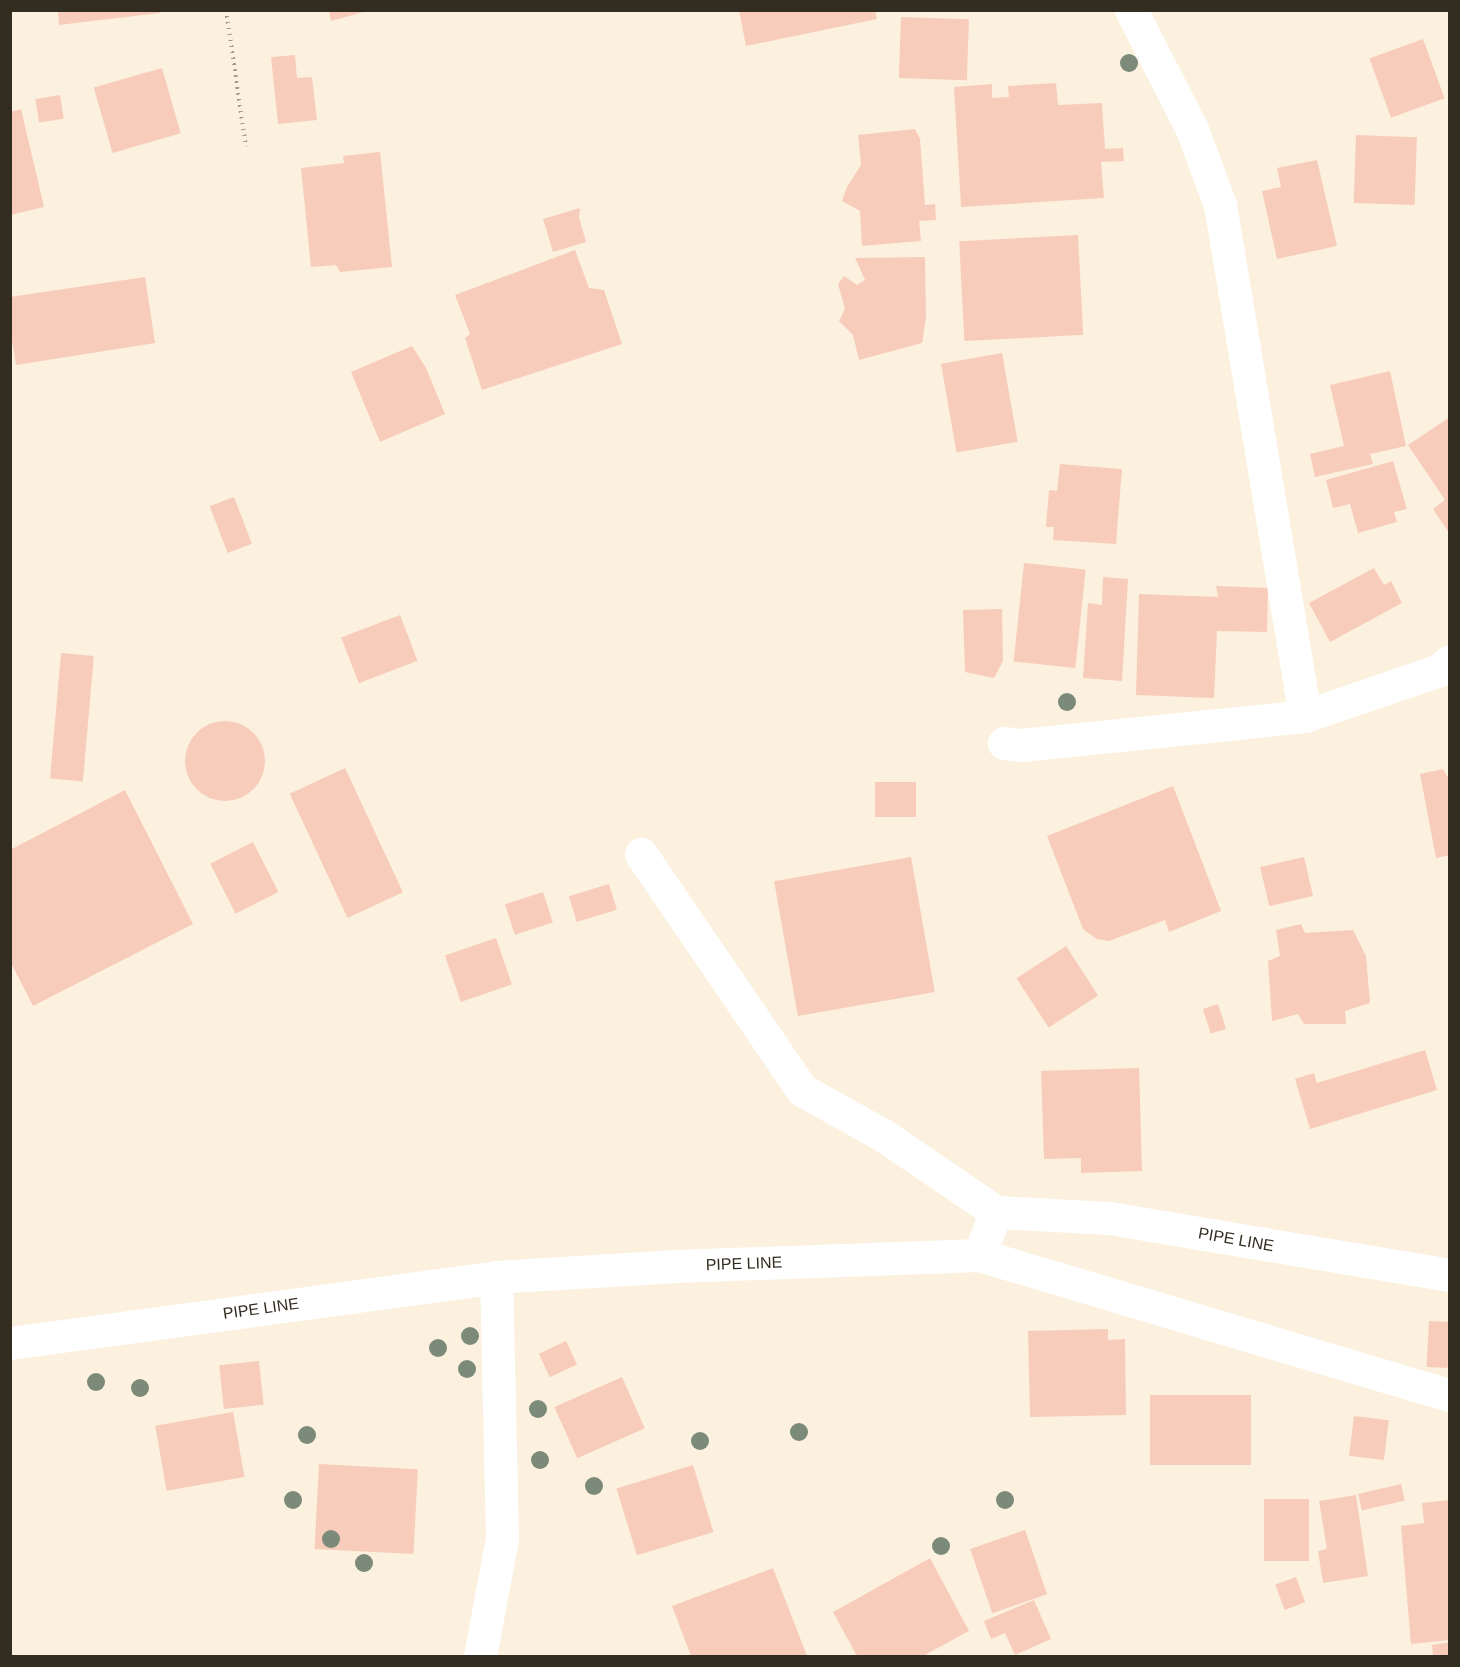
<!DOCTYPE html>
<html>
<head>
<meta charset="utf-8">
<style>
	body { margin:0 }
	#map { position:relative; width:1460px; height:1667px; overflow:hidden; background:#fcf1de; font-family:Helvetica,sans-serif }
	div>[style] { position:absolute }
	.building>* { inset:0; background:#f8ccbb; transform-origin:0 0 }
	.round { border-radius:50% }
	.path>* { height:4px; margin-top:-2px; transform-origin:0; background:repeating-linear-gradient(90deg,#a49b8b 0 1.5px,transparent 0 6px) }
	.minor>* { height:33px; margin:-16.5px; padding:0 16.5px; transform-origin:16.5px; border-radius:16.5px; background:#fff }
	.trees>* { width:18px; height:18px; margin:-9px; border-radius:50%; background:#7c8a79 }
	span { translate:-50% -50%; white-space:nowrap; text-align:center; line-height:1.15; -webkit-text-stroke:4.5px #fff; paint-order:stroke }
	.street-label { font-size:16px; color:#332c20 }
	.frame { position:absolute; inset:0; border:12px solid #332c20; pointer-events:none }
</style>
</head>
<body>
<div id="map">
	<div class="building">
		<i style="clip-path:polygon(58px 10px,160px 10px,160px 13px,59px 25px)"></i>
		<i style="clip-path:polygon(329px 10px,367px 10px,367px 11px,331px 21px)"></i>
		<i style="clip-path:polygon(739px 10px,875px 10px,877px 19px,746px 46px)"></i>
		<i style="left:901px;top:17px;width:68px;height:61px;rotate:2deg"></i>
		<i style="left:1423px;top:39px;width:63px;height:57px;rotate:70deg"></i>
		<i style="clip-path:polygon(295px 55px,297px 78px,312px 77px,317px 120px,278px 124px,271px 57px)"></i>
		<i style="left:162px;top:68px;width:68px;height:71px;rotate:74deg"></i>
		<i style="clip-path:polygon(1056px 83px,1058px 105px,1102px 103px,1105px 149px,1123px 148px,1124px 161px,1101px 162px,1104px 198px,961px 207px,954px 87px,992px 84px,992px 98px,1009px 97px,1008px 86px)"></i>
		<i style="left:60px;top:95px;width:24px;height:25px;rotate:81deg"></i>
		<i style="clip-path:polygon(21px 109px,44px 207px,10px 215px,10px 112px)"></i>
		<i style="clip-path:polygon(915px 129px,920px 139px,925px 205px,935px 204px,936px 220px,919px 221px,921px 241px,862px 246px,860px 211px,842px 201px,847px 187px,861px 165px,858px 135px)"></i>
		<i style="left:1356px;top:135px;width:61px;height:68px;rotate:2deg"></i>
		<i style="clip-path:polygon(380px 152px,392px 267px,340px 272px,336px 265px,311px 267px,301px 168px,344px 163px,343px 156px)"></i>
		<i style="clip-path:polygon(1317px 160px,1337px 246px,1277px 259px,1262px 191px,1281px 187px,1277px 168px)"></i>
		<i style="clip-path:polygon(580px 208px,579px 217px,586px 242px,553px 252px,543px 219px)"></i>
		<i style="left:1078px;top:235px;width:100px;height:119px;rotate:87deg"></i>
		<i style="clip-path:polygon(575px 250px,589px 288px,604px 290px,622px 344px,482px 390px,465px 338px,470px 334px,455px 295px)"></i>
		<i style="clip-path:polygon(925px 257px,926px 317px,922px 343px,859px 360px,853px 335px,839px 321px,845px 309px,838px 284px,844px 276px,857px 285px,865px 280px,855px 258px)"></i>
		<i style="clip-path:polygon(145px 277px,155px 343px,16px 365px,10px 328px,10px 297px)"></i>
		<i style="clip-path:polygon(412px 346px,426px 368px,445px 414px,380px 442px,351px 372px)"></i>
		<i style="left:1002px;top:353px;width:90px;height:62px;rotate:80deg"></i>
		<i style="clip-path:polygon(1390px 371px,1406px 446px,1370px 454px,1373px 464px,1315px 477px,1310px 454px,1344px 446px,1330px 385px)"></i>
		<i style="clip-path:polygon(1450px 417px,1450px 534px,1433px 509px,1445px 500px,1408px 445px)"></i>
		<i style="clip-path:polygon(1393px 461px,1407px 509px,1394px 512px,1397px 522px,1358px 533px,1350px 504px,1333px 508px,1326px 480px)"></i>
		<i style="clip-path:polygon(1060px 464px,1122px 469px,1116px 544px,1053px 540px,1054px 527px,1046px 527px,1049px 490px,1057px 491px)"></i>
		<i style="left:234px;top:497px;width:50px;height:26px;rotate:69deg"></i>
		<i style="left:1024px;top:563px;width:62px;height:99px;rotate:6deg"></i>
		<i style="clip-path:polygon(1374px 568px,1384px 585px,1391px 581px,1402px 603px,1330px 642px,1309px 603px)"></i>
		<i style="clip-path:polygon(1103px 577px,1128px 579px,1122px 681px,1083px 678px,1088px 603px,1102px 605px)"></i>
		<i style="clip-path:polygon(1216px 586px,1268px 588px,1267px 632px,1217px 631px,1214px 698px,1136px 695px,1139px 594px,1218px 597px)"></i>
		<i style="clip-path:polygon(1002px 609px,1003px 661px,994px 678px,965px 672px,963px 610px)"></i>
		<i style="left:400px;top:615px;width:49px;height:63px;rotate:69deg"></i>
		<i style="left:61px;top:653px;width:33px;height:126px;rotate:5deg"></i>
		<i class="round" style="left:185px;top:721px;width:80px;height:80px"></i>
		<i style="left:345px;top:768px;width:137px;height:61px;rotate:65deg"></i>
		<i style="clip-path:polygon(1443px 769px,1450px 781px,1450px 855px,1436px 858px,1420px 774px)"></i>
		<i style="left:875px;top:782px;width:41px;height:35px"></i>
		<i style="clip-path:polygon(1173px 786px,1221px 911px,1169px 932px,1165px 920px,1109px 941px,1097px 939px,1083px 929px,1047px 836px)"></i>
		<i style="clip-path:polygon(125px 790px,193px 924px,33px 1006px,10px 961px,10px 850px)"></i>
		<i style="left:253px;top:842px;width:56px;height:48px;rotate:63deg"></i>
		<i style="left:911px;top:857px;width:137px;height:139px;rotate:80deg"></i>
		<i style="left:1304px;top:857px;width:40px;height:45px;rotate:77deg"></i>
		<i style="left:609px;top:884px;width:27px;height:42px;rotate:73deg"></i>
		<i style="left:543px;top:892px;width:32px;height:40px;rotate:72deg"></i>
		<i style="clip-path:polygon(1301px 924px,1305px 933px,1353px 930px,1366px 956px,1370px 1003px,1345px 1011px,1346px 1024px,1304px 1024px,1298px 1014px,1272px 1021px,1268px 961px,1280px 956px,1276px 930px)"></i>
		<i style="left:496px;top:938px;width:49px;height:54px;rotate:71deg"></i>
		<i style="left:1066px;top:946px;width:59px;height:59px;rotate:57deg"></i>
		<i style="left:1218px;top:1004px;width:26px;height:16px;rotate:72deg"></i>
		<i style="clip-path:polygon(1425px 1050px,1437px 1090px,1310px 1129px,1295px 1079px,1314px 1073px,1317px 1083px)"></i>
		<i style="clip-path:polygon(1139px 1068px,1142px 1171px,1081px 1173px,1081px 1158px,1044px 1159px,1041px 1071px)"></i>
		<i style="left:1429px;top:1321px;width:21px;height:46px;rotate:3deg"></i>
		<i style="clip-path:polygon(1108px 1329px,1108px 1340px,1125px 1339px,1126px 1415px,1030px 1417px,1028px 1331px)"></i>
		<i style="left:566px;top:1341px;width:26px;height:30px;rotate:65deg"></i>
		<i style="left:259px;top:1361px;width:44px;height:40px;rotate:84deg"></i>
		<i style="left:622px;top:1377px;width:56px;height:74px;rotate:66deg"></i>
		<i style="left:1150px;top:1395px;width:101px;height:70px"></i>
		<i style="left:233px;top:1412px;width:66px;height:79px;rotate:80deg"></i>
		<i style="left:1354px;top:1416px;width:35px;height:40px;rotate:7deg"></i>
		<i style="left:319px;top:1464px;width:99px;height:85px;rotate:3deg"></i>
		<i style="left:693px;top:1465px;width:70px;height:80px;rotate:73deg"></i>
		<i style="left:1401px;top:1484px;width:17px;height:44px;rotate:77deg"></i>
		<i style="clip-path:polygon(1356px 1495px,1368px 1576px,1323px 1583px,1318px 1551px,1327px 1549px,1319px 1501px)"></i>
		<i style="left:1309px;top:1499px;width:62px;height:45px;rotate:90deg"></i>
		<i style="clip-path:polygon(1450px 1500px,1450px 1640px,1411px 1644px,1401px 1526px,1424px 1523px,1422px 1503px)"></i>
		<i style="left:1025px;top:1530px;width:68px;height:58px;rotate:71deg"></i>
		<i style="clip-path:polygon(930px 1558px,969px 1631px,923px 1656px,857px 1656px,833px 1612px)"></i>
		<i style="clip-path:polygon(773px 1568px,807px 1656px,691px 1656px,672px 1606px)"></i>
		<i style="left:1296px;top:1577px;width:27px;height:22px;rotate:70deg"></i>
		<i style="clip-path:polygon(1034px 1600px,1051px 1639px,1015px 1655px,1005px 1633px,991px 1639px,984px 1621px)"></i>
		<i style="clip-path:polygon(1450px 1642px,1450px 1656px,1433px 1656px,1432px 1645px)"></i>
	</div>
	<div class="path">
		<i style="left:226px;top:10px;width:138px;rotate:81.7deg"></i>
	</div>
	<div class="minor">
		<i style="left:1131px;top:10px;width:134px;rotate:62.9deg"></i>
		<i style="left:1192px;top:129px;width:81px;rotate:69.8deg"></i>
		<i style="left:1220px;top:205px;width:518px;rotate:80.56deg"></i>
		<i style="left:1004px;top:743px;width:17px;rotate:7deg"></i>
		<i style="left:1021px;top:745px;width:285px;rotate:-5.8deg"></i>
		<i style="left:1305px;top:716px;width:143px;rotate:-18.8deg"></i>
		<i style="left:1440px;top:670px;width:13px;rotate:-42deg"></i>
		<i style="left:641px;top:854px;width:286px;rotate:55.7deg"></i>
		<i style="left:802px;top:1090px;width:93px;rotate:29.1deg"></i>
		<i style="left:883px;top:1135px;width:137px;rotate:34.3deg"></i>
		<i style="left:979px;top:1255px;width:491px;rotate:16.6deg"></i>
		<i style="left:10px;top:1343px;width:490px;rotate:-7.7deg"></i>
		<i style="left:496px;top:1277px;width:181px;rotate:-3.5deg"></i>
		<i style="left:677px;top:1266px;width:302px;rotate:-2.1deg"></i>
		<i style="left:979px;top:1255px;width:46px;rotate:-68.4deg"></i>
		<i style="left:996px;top:1212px;width:113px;rotate:3deg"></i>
		<i style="left:1109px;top:1218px;width:346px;rotate:9.5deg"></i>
		<i style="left:480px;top:1656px;width:120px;rotate:-79.4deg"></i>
		<i style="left:502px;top:1538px;width:261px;rotate:-91.3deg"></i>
	</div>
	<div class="trees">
		<i style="left:1129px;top:63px"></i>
		<i style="left:1067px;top:702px"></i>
		<i style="left:470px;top:1336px"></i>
		<i style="left:438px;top:1348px"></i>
		<i style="left:467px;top:1369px"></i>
		<i style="left:96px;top:1382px"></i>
		<i style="left:140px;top:1388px"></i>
		<i style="left:538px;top:1409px"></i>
		<i style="left:799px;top:1432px"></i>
		<i style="left:307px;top:1435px"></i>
		<i style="left:700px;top:1441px"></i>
		<i style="left:540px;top:1460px"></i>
		<i style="left:594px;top:1486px"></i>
		<i style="left:293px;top:1500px"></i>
		<i style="left:1005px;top:1500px"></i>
		<i style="left:331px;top:1539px"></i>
		<i style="left:941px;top:1546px"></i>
		<i style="left:364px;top:1563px"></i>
	</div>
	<div class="street-label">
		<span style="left:1236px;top:1240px;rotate:10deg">PIPE LINE</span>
		<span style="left:744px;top:1264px;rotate:-2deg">PIPE LINE</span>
		<span style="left:261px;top:1309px;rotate:-8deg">PIPE LINE</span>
	</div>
	<div class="frame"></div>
</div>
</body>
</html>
